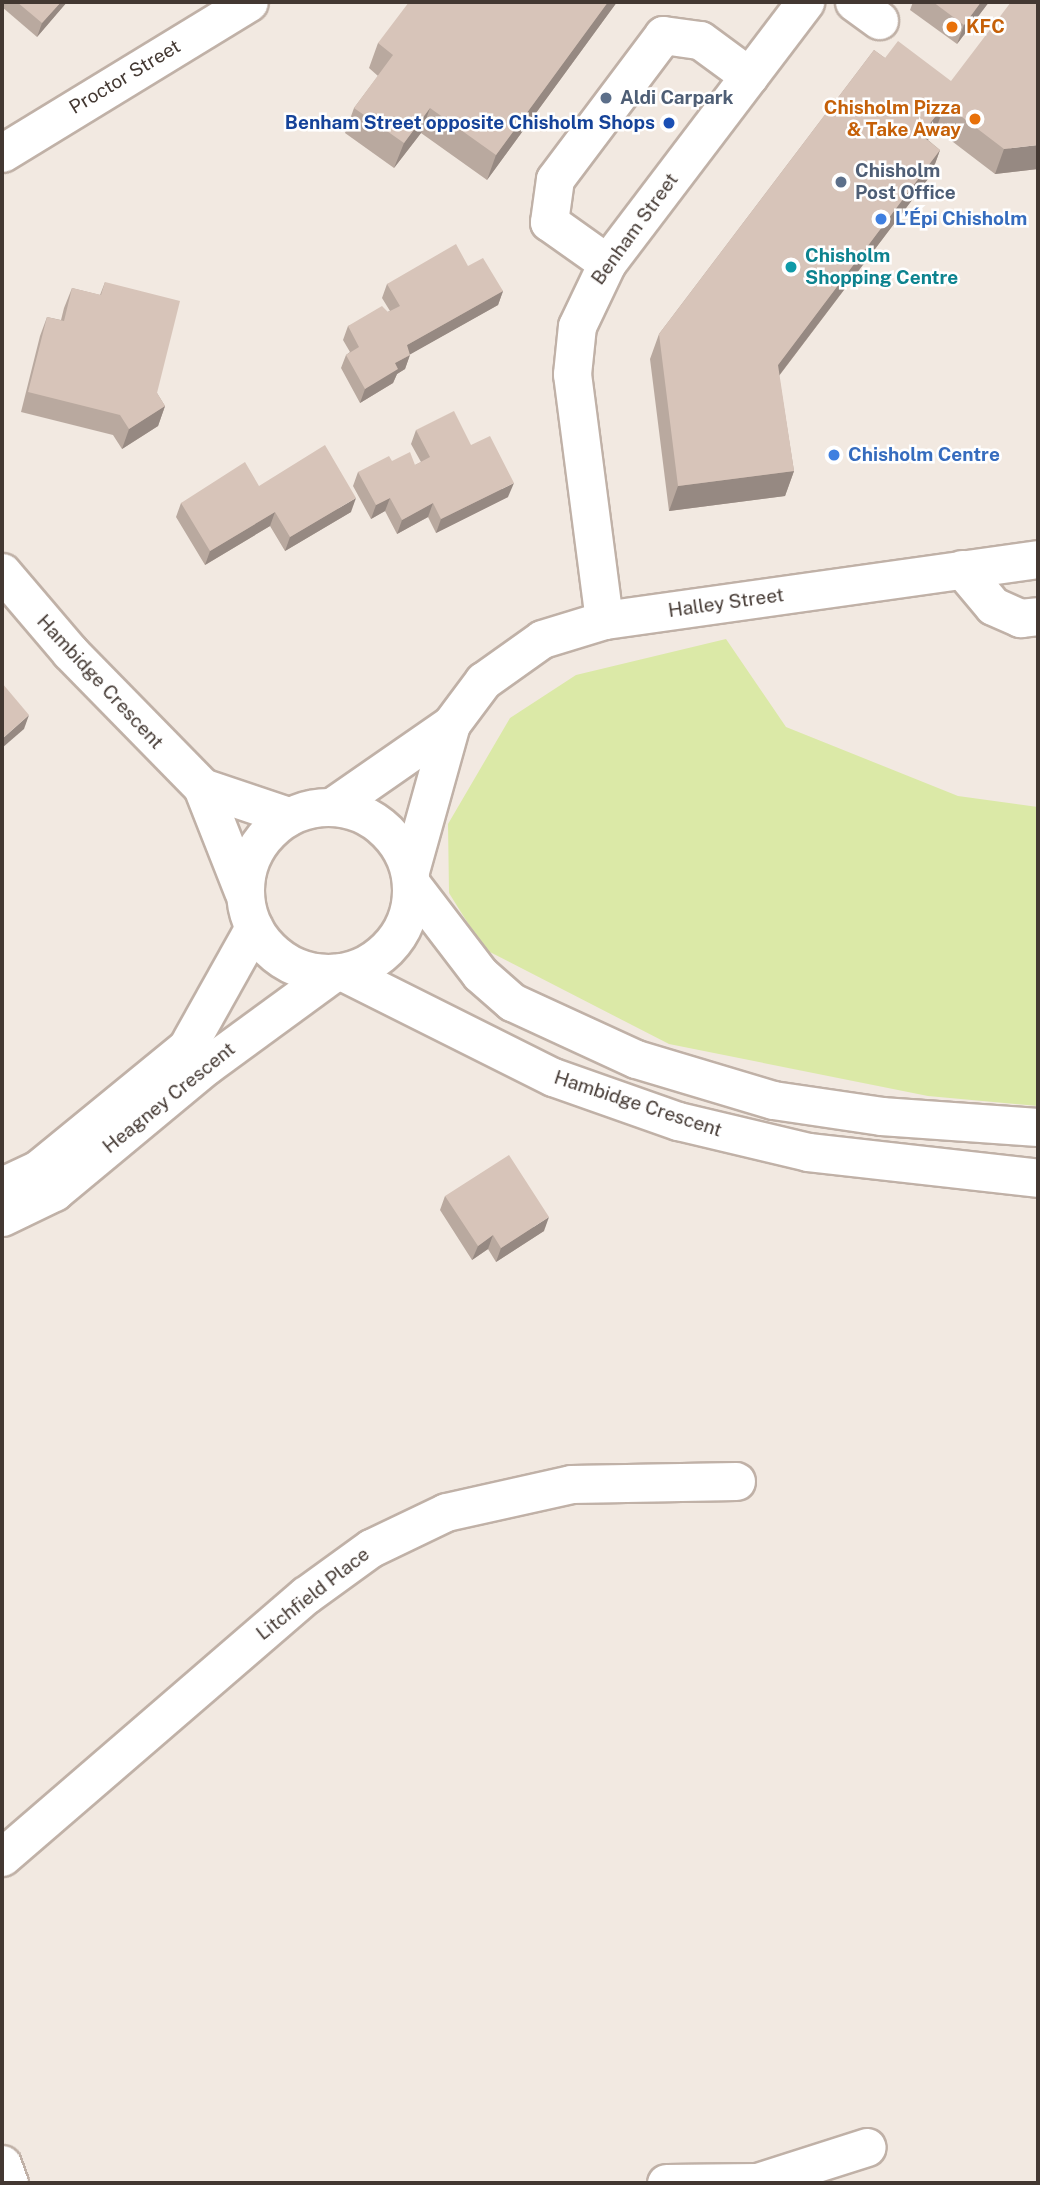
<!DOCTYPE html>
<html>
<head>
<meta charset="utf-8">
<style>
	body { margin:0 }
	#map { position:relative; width:1040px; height:2185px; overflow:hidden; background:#f2e9e1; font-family:"Public Sans",sans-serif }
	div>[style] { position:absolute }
	.green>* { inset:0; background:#dbe9a7 }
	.roads { filter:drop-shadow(2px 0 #c0b1a7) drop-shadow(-2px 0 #c0b1a7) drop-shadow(0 2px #c0b1a7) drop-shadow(0 -2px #c0b1a7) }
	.minor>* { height:37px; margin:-18.5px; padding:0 18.5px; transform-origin:18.5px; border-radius:18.5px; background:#fff }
	.minor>.ring { margin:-18.5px; padding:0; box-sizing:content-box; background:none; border:37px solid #fff; border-radius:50% }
	.wall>* { inset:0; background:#b9a99f }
	.shaded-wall>* { inset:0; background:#968982 }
	.building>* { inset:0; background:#d7c4b9 }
	.dots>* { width:19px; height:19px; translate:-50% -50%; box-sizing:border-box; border:4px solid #fff; border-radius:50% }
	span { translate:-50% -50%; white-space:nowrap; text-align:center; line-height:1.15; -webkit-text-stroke:5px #fff; paint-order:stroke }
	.food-label { font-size:19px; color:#c56008; font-weight:700 }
	.left { translate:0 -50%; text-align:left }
	.right { translate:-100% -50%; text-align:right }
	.street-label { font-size:19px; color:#433832 }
	.service-label { font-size:19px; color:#4e5e75; font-weight:700 }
	.transit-label { font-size:19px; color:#164399; font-weight:700 }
	.shop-label { font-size:19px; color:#366cbe; font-weight:700 }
	.culture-label { font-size:19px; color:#0d838f; font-weight:700 }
	.frame { position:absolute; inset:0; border:4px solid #433832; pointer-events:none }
</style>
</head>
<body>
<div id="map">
	<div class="green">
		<i style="clip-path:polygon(726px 639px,786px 727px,958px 796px,1038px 807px,1038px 1106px,928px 1096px,669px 1044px,484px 949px,449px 893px,448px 824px,510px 718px,576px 675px)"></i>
	</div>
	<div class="roads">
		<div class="minor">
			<i style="left:854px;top:2px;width:31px;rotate:36deg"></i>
			<i style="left:2px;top:153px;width:289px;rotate:-31.4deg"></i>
			<i style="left:607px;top:263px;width:71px;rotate:-144.7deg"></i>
			<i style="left:549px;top:222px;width:43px;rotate:-82.1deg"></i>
			<i style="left:555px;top:179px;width:180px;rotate:-53.1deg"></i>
			<i style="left:663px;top:35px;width:37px;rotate:8deg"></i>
			<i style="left:700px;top:40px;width:61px;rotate:36.3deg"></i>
			<i style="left:962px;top:569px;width:48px;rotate:50deg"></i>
			<i style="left:993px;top:606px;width:30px;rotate:24deg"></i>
			<i style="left:1020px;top:618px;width:18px;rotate:-6deg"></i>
			<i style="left:2px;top:572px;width:105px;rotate:49.6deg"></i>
			<i style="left:70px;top:652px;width:189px;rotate:45.6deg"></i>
			<i style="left:202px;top:787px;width:91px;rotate:18.6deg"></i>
			<i style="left:604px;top:620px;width:248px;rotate:-97.4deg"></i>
			<i style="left:572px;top:374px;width:48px;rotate:-84.1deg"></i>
			<i style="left:577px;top:326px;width:70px;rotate:-64.5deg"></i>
			<i style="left:607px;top:263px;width:328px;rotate:-52.8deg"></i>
			<i style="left:202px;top:787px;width:112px;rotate:68.5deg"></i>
			<i style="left:333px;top:806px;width:144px;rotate:-34.8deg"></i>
			<i style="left:451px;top:724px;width:54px;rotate:-53.3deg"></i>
			<i style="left:483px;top:681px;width:72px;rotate:-35.4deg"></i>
			<i style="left:542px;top:639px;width:65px;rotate:-17deg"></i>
			<i style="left:604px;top:620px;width:438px;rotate:-8deg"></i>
			<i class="ring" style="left:245px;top:807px;width:129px;height:129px"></i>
			<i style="left:410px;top:871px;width:153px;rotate:-74.4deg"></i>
			<i style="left:412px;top:885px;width:112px;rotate:52.6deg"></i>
			<i style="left:480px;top:974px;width:43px;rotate:41.2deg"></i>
			<i style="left:512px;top:1002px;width:136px;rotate:24.7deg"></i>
			<i style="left:636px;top:1059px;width:143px;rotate:16.7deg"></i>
			<i style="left:773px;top:1100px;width:109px;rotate:8.4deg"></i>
			<i style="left:881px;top:1116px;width:157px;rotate:4deg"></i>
			<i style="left:343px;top:972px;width:235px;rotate:26.6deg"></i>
			<i style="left:553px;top:1077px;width:133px;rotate:19.4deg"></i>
			<i style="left:678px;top:1121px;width:134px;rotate:13.4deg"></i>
			<i style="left:808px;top:1152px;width:231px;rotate:6.4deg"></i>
			<i style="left:2px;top:1186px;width:40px;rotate:-25deg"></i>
			<i style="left:38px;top:1169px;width:193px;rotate:-39.3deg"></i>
			<i style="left:187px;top:1047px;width:137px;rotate:-60.8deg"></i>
			<i style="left:2px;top:1217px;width:58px;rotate:-25.7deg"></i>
			<i style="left:54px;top:1192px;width:197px;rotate:-39.7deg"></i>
			<i style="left:206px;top:1066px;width:157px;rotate:-36.2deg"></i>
			<i style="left:2px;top:1857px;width:401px;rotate:-40.8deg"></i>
			<i style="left:306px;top:1595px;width:80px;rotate:-35.9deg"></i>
			<i style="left:371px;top:1548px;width:83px;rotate:-25.6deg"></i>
			<i style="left:446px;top:1512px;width:128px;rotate:-12.6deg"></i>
			<i style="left:571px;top:1484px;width:165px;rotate:-1deg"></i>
			<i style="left:2px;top:2164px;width:20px;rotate:70deg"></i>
			<i style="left:666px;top:2183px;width:91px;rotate:-0.6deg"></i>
			<i style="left:757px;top:2182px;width:115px;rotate:-17.7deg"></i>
		</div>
	</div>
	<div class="wall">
		<i style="clip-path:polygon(2px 2px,67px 2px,37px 37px,2px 7px)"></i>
		<i style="clip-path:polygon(617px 2px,487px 180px,421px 133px,394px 168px,345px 133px,354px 108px,378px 76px,369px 68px,378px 43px)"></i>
		<i style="clip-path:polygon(913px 2px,989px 2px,957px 44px,910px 10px)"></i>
		<i style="clip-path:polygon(874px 50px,1038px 169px,995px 174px,936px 129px,928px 140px,940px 150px,931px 175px,779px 376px,794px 471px,785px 496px,669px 511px,650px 359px,659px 334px)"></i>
		<i style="clip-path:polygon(468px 266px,503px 291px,498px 305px,410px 354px,405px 369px,397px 374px,393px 383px,360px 403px,341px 368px,346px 355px,350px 352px,343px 340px,348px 326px,390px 311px,382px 298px,387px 284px)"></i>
		<i style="clip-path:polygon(105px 282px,157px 393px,165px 406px,158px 426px,122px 449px,113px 435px,21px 412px,40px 336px,47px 317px,61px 320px,64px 308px,72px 288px,100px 295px)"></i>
		<i style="clip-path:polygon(416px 430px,471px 445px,508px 497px,436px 533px,428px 517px,397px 534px,385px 511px,371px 519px,353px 486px,358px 472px,415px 465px,421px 462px,411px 444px)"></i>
		<i style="clip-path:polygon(259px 486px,351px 512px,285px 551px,270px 526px,205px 565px,176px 517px,181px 503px)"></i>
		<i style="clip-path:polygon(445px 1196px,544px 1231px,496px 1262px,488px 1249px,472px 1260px,440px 1210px)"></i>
	</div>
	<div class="shaded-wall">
		<i style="clip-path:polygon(61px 2px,67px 2px,37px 37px,42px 23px)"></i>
		<i style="clip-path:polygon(608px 2px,617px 2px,487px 180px,496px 155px)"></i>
		<i style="clip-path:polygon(981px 2px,989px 2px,957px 44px,964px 25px)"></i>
		<i style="clip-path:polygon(945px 104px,936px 129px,912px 160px,921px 135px)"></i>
		<i style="clip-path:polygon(430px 108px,421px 133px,394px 168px,404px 143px)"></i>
		<i style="clip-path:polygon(1038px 145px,1038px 169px,995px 174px,1004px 149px)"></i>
		<i style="clip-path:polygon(940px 150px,931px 175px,768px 390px,778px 365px)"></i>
		<i style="clip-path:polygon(503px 291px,498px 305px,402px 359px,407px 345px)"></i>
		<i style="clip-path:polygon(410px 355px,405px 369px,397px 374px,393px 383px,360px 403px,365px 389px,395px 363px)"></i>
		<i style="clip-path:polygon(165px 406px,158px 426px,122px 449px,129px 429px)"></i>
		<i style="clip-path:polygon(794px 471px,785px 496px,669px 511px,678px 486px)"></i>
		<i style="clip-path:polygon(514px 483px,508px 497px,436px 533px,441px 519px)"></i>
		<i style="clip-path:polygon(356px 498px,351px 512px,285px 551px,290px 537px)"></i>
		<i style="clip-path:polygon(390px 498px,385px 511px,371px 519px,376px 505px)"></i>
		<i style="clip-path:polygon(433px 503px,428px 517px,397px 534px,402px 520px)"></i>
		<i style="clip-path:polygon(275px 512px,270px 526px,205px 565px,210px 551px)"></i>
		<i style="clip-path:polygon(29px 715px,24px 729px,2px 748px,2px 739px)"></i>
		<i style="clip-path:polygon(549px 1217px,544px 1231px,496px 1262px,501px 1248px)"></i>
		<i style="clip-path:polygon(493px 1235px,488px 1249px,472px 1260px,478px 1246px)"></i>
	</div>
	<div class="building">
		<i style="clip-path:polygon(17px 2px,61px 2px,42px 23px)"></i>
		<i style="clip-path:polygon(409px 2px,608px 2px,496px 155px,430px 108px,404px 143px,354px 108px,393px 55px,378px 43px)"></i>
		<i style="clip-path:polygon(933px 2px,981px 2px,964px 25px)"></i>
		<i style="clip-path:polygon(1011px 2px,1038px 2px,1038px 145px,1004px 149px,945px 104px,921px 135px,940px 150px,778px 365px,794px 471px,678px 486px,659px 334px,874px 50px,885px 58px,898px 41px,951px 81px)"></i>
		<i style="clip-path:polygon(456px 244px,468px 266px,483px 258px,503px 291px,407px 345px,410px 355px,395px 363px,398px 369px,365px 389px,346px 355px,359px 347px,348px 326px,382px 306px,388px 312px,400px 306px,387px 284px)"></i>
		<i style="clip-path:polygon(105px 282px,180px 301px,157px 393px,165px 406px,129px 429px,120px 415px,28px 392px,47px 317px,64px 321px,72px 288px,101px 295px)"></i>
		<i style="clip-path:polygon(454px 411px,471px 445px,490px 436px,514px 483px,441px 519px,433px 503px,402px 520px,390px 498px,376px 505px,358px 472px,389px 456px,392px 461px,410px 452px,415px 465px,430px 457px,416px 430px)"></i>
		<i style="clip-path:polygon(325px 445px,356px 498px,290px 537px,275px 512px,210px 551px,181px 503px,245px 462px,259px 486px)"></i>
		<i style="clip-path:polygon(2px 683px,29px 715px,2px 739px)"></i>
		<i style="clip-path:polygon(509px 1155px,549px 1217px,501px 1248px,493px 1235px,478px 1246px,445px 1196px)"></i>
	</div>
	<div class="dots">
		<i style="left:952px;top:27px;background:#e8710a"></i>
		<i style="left:606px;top:98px;background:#5c6f8a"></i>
		<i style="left:975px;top:119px;background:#e8710a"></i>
		<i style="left:669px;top:123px;background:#1a4fb4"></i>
		<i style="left:841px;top:182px;background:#5c6f8a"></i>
		<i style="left:881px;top:219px;background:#3f7fe0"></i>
		<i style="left:791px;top:267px;background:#0f9aa8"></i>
		<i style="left:834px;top:455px;background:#3f7fe0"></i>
	</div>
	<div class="food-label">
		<span class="left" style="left:966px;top:27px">KFC</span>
		<span class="right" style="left:961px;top:119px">Chisholm Pizza<br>&amp; Take Away</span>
	</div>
	<div class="street-label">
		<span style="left:125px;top:77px;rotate:-31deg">Proctor Street</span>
		<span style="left:635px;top:229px;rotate:-54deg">Benham Street</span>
		<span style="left:726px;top:603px;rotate:-8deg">Halley Street</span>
		<span style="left:100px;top:682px;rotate:47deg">Hambidge Crescent</span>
		<span style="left:169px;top:1098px;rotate:-39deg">Heagney Crescent</span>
		<span style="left:638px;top:1104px;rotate:18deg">Hambidge Crescent</span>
		<span style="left:313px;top:1594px;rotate:-38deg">Litchfield Place</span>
	</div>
	<div class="service-label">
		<span class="left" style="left:620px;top:98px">Aldi Carpark</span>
		<span class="left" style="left:855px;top:182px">Chisholm<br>Post Office</span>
	</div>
	<div class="transit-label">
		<span class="right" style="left:655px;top:123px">Benham Street opposite Chisholm Shops</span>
	</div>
	<div class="shop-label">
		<span class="left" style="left:895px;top:219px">L’Épi Chisholm</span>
		<span class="left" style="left:848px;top:455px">Chisholm Centre</span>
	</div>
	<div class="culture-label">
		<span class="left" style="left:805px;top:267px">Chisholm<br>Shopping Centre</span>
	</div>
	<div class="frame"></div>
</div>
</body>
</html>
